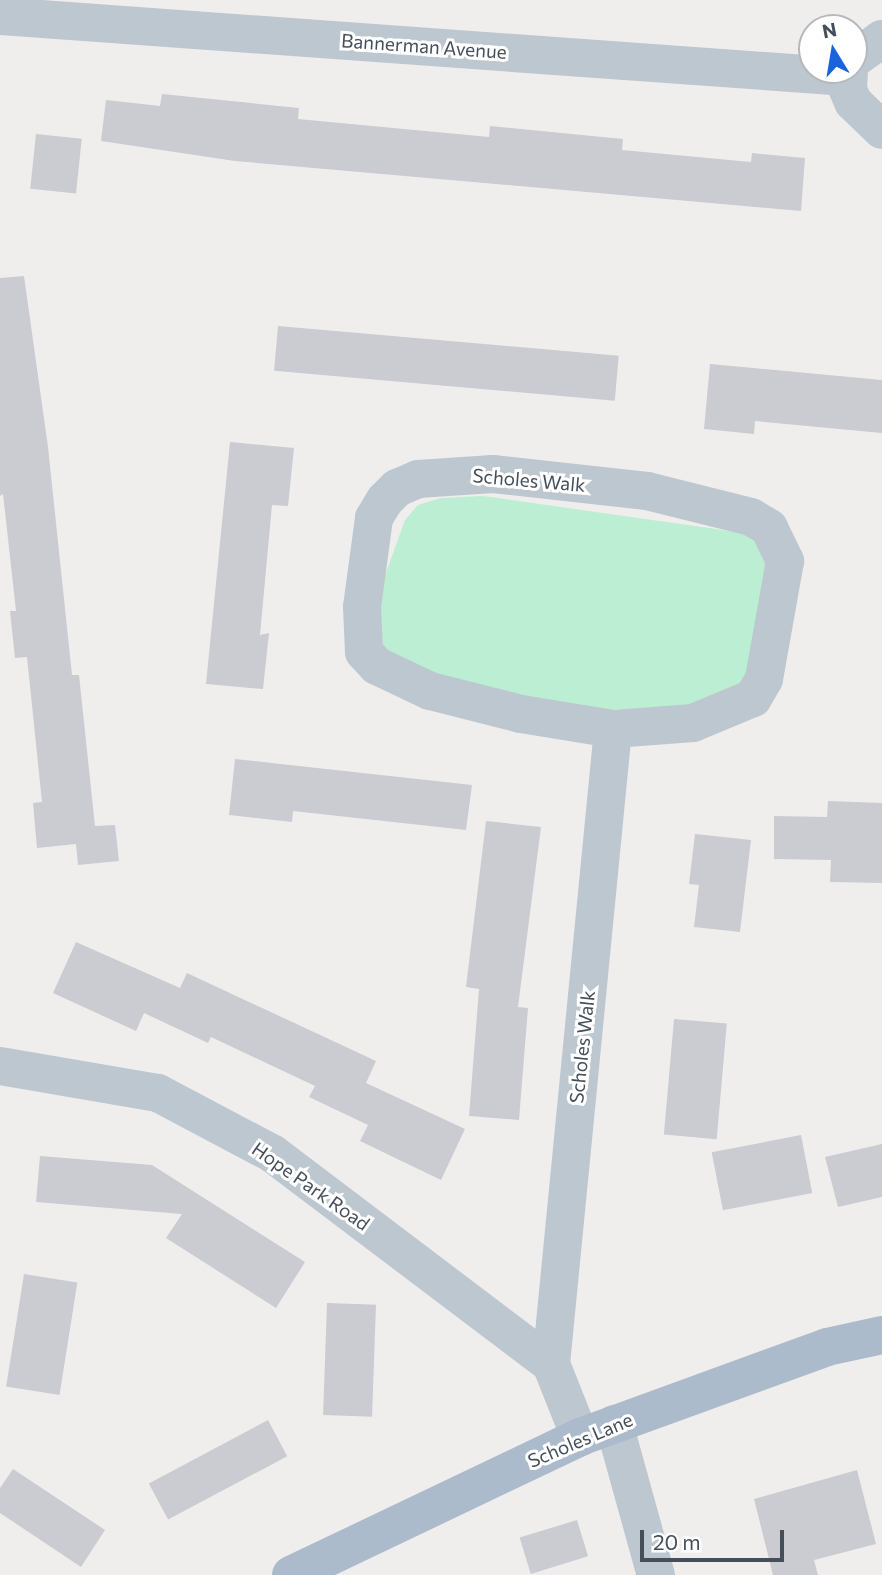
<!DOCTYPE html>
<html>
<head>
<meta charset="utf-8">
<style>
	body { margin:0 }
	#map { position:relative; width:882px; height:1575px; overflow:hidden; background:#f0eded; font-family:Commissioner,sans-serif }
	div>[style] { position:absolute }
	.green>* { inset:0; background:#bbeed2 }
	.building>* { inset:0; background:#caccd2; transform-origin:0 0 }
	.street>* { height:38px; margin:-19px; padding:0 19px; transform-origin:19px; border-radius:19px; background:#bdc7cf }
	.primary>* { height:38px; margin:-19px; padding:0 19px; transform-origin:19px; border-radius:19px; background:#acbbcc }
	span { translate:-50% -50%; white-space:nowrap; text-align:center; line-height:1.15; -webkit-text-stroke:6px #fff; paint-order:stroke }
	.street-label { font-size:19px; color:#454f5a }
	.north { position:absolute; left:798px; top:14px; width:70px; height:70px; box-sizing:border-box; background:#fff; border:2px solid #b5b9bd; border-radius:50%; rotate:349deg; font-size:19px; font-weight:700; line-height:28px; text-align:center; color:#454f5a }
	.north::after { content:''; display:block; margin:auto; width:24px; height:32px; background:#1963dd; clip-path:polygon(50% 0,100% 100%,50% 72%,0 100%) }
	.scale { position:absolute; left:640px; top:1530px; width:144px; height:32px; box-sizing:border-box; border:4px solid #454f5a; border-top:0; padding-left:9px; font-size:21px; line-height:24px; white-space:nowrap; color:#454f5a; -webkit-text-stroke:5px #fff; paint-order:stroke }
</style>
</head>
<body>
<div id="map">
	<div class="green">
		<i style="clip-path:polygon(483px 496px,744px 533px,763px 549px,766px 566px,749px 680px,721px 704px,587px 711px,395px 666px,383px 646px,378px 622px,383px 581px,405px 520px,418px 505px,441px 498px)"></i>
	</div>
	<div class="building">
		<i style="clip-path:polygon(162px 94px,299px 108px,298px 119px,489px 137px,490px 126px,623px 139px,622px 150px,751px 162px,752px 153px,805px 158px,801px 211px,235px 161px,101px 141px,106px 100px,160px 106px)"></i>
		<i style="left:36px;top:134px;width:46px;height:55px;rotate:6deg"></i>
		<i style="clip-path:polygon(24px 276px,48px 447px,72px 675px,79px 675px,95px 826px,115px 825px,119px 861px,78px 865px,76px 844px,37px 848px,33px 803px,42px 802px,27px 657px,15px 658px,10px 611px,16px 611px,3px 494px,0 496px,0 278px)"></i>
		<i style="left:278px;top:326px;width:342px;height:45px;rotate:5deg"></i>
		<i style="clip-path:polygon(710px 364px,882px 380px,882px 433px,755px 421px,754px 434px,704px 429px)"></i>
		<i style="clip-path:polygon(230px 442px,294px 448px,288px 506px,272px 505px,260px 635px,269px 633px,263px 689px,206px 684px)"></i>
		<i style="clip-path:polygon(235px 759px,472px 785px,466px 830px,293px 811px,292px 822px,229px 815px)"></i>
		<i style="clip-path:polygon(828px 801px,882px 803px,882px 883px,830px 882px,831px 860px,774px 859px,774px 816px,827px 817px)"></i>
		<i style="clip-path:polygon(486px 821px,541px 827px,518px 1007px,528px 1008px,519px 1120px,469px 1116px,479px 989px,466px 987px)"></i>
		<i style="clip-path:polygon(695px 834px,751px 840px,740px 932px,694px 927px,699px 885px,689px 884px)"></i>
		<i style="clip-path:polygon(76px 942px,180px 988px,187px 973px,376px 1061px,366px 1083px,465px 1129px,441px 1180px,360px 1141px,368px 1125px,309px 1097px,315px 1086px,211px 1037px,208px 1043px,144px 1013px,136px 1031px,53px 993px)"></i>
		<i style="left:674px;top:1019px;width:53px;height:116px;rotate:5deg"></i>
		<i style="left:801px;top:1135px;width:59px;height:91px;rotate:79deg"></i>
		<i style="clip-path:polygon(882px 1144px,882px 1197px,838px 1207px,825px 1157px)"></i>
		<i style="clip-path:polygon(40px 1156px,152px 1165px,305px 1262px,276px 1308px,166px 1238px,182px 1214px,36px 1202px)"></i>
		<i style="left:24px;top:1274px;width:54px;height:114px;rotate:9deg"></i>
		<i style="left:327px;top:1303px;width:49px;height:112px;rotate:2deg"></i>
		<i style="left:268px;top:1420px;width:41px;height:135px;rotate:62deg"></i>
		<i style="clip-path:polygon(13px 1469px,105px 1530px,81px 1567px,0 1513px,0 1488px)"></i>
		<i style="clip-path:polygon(857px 1470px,876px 1544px,814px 1560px,818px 1575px,773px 1575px,754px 1499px)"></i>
		<i style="left:577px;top:1520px;width:38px;height:60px;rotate:73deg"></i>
	</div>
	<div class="street">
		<i style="left:0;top:16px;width:849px;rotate:4.12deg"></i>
		<i style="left:854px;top:59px;width:34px;rotate:-36deg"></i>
		<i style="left:849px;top:70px;width:20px;rotate:93deg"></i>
		<i style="left:848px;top:90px;width:13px;rotate:67deg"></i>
		<i style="left:853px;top:102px;width:40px;rotate:44deg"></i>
		<i style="left:493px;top:474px;width:155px;rotate:6.3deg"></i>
		<i style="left:647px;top:491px;width:107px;rotate:14deg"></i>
		<i style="left:751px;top:517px;width:21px;rotate:31deg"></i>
		<i style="left:769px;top:528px;width:37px;rotate:64deg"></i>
		<i style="left:785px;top:561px;width:120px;rotate:100.1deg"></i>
		<i style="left:764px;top:679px;width:22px;rotate:120deg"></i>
		<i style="left:753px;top:698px;width:65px;rotate:157.4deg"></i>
		<i style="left:693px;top:723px;width:80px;rotate:175.7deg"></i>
		<i style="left:613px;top:729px;width:93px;rotate:-170.7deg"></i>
		<i style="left:521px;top:714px;width:94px;rotate:-165.8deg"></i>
		<i style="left:430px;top:691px;width:59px;rotate:-154.7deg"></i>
		<i style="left:377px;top:666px;width:19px;rotate:-133deg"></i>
		<i style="left:364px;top:652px;width:45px;rotate:-92.5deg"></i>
		<i style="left:362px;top:607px;width:90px;rotate:-82.3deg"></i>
		<i style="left:374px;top:518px;width:21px;rotate:-59deg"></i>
		<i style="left:385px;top:500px;width:17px;rotate:-45deg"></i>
		<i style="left:397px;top:488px;width:23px;rotate:-23deg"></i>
		<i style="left:418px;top:479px;width:75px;rotate:-3.8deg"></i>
		<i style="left:0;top:1066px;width:160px;rotate:9.7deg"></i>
		<i style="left:158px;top:1093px;width:130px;rotate:27.9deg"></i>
		<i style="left:273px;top:1154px;width:348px;rotate:37.1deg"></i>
		<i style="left:551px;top:1364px;width:79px;rotate:68.3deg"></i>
		<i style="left:551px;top:1364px;width:638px;rotate:-84.42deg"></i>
		<i style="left:614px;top:1424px;width:157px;rotate:74.5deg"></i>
	</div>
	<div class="primary">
		<i style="left:291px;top:1575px;width:320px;rotate:-25.5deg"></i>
		<i style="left:580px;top:1437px;width:263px;rotate:-20deg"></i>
		<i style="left:827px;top:1347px;width:56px;rotate:-12.3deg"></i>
	</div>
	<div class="street-label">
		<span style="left:424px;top:46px;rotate:4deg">Bannerman Avenue</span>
		<span style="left:529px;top:480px;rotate:5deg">Scholes Walk</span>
		<span style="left:582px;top:1047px;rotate:-84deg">Scholes Walk</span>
		<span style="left:311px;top:1186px;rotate:35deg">Hope Park Road</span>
		<span style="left:580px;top:1440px;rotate:-23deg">Scholes Lane</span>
	</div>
	<div class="north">N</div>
	<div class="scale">20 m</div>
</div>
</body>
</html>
